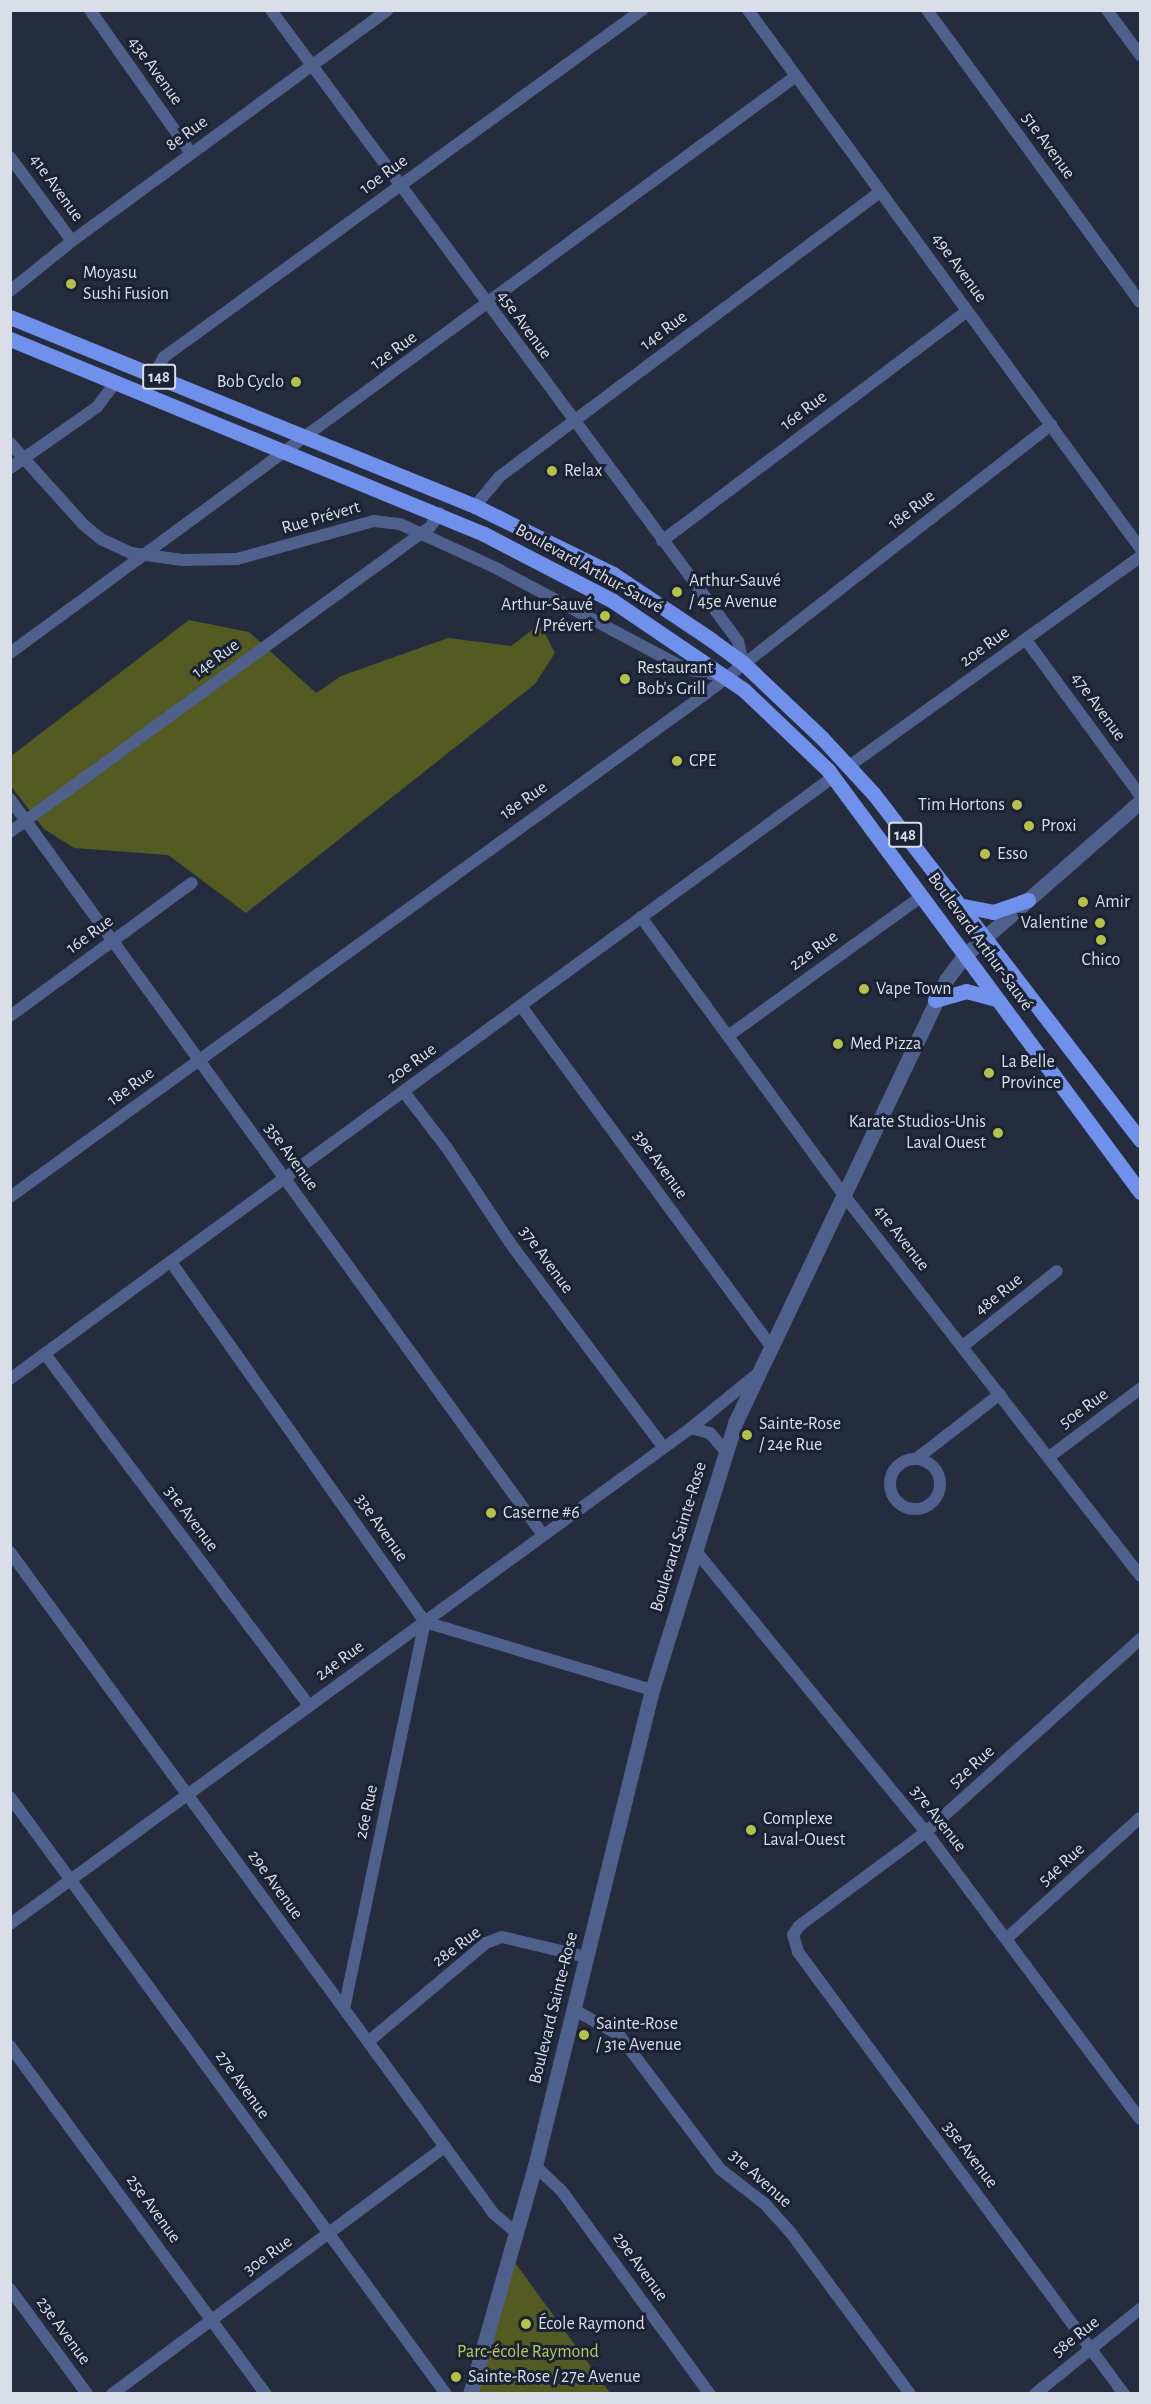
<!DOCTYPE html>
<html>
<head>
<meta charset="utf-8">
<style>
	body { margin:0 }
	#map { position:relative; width:1151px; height:2404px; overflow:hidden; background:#252c3e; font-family:"Alegreya Sans",sans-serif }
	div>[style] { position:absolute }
	.green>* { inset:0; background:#535a22 }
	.minor>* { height:12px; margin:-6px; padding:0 6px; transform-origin:6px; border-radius:6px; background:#4f608c }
	.minor>.ring { margin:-6px; padding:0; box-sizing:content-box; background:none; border:12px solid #4f608c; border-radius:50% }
	.tertiary>* { height:15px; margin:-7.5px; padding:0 7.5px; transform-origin:7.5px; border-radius:7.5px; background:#4f608c }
	.primary>* { height:15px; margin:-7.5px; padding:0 7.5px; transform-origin:7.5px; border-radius:7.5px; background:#6f90eb }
	.dots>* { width:16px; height:16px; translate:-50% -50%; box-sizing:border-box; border:3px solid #1b2233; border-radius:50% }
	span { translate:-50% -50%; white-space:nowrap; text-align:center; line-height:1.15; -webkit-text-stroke:6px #1b2233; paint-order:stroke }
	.shield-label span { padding:2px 4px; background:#1b2233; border:2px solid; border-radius:4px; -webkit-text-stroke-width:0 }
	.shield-label { font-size:16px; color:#d9dee9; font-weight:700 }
	.street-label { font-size:18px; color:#d9dee9 }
	.poi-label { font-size:18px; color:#d9dee9 }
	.left { translate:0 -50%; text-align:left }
	.right { translate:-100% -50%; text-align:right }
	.park-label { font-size:18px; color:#bcc95d }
	.frame { position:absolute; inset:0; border:12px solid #d9dee9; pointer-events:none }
</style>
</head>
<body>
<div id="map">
	<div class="green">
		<i style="clip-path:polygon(189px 620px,249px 632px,316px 693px,341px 676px,448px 638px,511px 646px,540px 624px,555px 653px,535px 684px,246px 913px,168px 855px,74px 848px,44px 829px,11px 786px,11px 756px)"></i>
		<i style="clip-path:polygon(511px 2257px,610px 2393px,476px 2394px)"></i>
	</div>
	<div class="minor">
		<i style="left:90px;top:10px;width:175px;rotate:54.8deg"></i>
		<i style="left:271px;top:10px;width:785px;rotate:53.5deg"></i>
		<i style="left:738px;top:641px;width:23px;rotate:77deg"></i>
		<i style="left:748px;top:10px;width:666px;rotate:53.92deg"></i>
		<i style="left:927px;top:10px;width:361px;rotate:53.9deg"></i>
		<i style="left:1107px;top:10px;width:56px;rotate:53.7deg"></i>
		<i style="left:10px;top:157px;width:104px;rotate:53.6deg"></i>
		<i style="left:10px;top:291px;width:80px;rotate:-38.9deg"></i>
		<i style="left:72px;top:241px;width:391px;rotate:-36.2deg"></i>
		<i style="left:154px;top:375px;width:21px;rotate:-61deg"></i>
		<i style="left:164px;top:357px;width:591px;rotate:-35.98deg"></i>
		<i style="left:10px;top:443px;width:109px;rotate:48deg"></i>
		<i style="left:83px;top:524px;width:23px;rotate:40deg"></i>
		<i style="left:101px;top:539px;width:33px;rotate:25deg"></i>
		<i style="left:131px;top:553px;width:52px;rotate:7.7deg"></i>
		<i style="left:183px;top:560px;width:54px;rotate:-1.1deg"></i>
		<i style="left:237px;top:559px;width:142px;rotate:-15.5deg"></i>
		<i style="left:374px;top:521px;width:26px;rotate:7deg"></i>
		<i style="left:400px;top:524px;width:103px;rotate:24.6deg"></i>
		<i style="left:494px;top:567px;width:217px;rotate:28deg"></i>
		<i style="left:686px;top:669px;width:36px;rotate:11deg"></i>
		<i style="left:10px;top:468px;width:106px;rotate:-35deg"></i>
		<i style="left:97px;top:407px;width:31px;rotate:-53deg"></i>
		<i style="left:475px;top:506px;width:38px;rotate:-50deg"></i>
		<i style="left:499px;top:477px;width:476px;rotate:-36.8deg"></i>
		<i style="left:662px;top:541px;width:382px;rotate:-37deg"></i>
		<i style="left:1026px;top:640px;width:192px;rotate:53.7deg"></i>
		<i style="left:10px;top:653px;width:975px;rotate:-36.28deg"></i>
		<i style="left:849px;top:766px;width:358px;rotate:-35.7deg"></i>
		<i style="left:10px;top:799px;width:909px;rotate:54.09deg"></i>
		<i style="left:10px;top:832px;width:519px;rotate:-35.99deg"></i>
		<i style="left:430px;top:527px;width:17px;rotate:-54deg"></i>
		<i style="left:641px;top:917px;width:343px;rotate:53.9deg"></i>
		<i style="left:843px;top:1194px;width:484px;rotate:52.1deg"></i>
		<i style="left:521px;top:1006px;width:422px;rotate:53.7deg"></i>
		<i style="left:10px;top:1016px;width:225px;rotate:-36.2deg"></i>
		<i style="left:728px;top:1036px;width:239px;rotate:-35.8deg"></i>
		<i style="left:404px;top:1092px;width:71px;rotate:52.5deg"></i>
		<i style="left:447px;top:1148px;width:114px;rotate:56.4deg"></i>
		<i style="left:510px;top:1243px;width:255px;rotate:53.1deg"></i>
		<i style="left:10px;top:1197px;width:857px;rotate:-35.88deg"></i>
		<i style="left:704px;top:695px;width:440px;rotate:-37.9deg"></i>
		<i style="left:171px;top:1262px;width:441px;rotate:54.8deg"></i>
		<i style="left:425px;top:1622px;width:237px;rotate:16.7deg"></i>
		<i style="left:963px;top:1346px;width:120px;rotate:-38.6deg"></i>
		<i style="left:45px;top:1354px;width:440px;rotate:53.1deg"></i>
		<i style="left:10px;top:1379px;width:1020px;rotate:-36.18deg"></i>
		<i style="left:691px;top:1428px;width:20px;rotate:15deg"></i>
		<i style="left:710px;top:1433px;width:23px;rotate:50deg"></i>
		<i style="left:1049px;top:1457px;width:114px;rotate:-36.8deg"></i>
		<i style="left:916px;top:1459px;width:106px;rotate:-37.7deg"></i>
		<i class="ring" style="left:890px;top:1459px;width:38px;height:38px"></i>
		<i style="left:695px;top:1550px;width:365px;rotate:50.7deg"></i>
		<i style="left:926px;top:1832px;width:358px;rotate:53.3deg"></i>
		<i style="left:10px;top:1552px;width:820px;rotate:53.83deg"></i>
		<i style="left:494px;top:2214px;width:30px;rotate:40deg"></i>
		<i style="left:10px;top:1797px;width:739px;rotate:53.86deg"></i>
		<i style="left:10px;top:1924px;width:842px;rotate:-36.07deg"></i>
		<i style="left:691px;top:1428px;width:84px;rotate:-39.2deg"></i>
		<i style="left:1007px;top:1938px;width:179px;rotate:-42.1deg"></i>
		<i style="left:344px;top:2009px;width:395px;rotate:-78.2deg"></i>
		<i style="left:573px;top:2009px;width:53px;rotate:29.5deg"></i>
		<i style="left:619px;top:2035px;width:168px;rotate:53deg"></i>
		<i style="left:720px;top:2169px;width:57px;rotate:37.9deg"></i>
		<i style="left:765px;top:2204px;width:39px;rotate:48deg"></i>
		<i style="left:791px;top:2233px;width:200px;rotate:53.5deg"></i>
		<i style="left:368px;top:2042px;width:154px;rotate:-40deg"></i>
		<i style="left:486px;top:1943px;width:17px;rotate:-21deg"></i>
		<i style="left:502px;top:1937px;width:86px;rotate:13.4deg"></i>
		<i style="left:10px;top:2046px;width:432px;rotate:53.7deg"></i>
		<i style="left:535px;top:2166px;width:35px;rotate:43deg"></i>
		<i style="left:561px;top:2190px;width:253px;rotate:53.9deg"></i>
		<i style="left:10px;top:2289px;width:130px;rotate:53.7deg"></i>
		<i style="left:112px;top:2394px;width:415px;rotate:-36.6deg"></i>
		<i style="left:1035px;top:2394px;width:135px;rotate:-39deg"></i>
		<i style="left:1124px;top:2394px;width:549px;rotate:-126.41deg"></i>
		<i style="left:798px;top:1952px;width:18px;rotate:-106deg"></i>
		<i style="left:793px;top:1935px;width:11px;rotate:-56deg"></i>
		<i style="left:799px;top:1926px;width:158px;rotate:-36.5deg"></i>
		<i style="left:926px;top:1832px;width:288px;rotate:-42deg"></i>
	</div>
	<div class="tertiary">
		<i style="left:470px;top:2394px;width:237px;rotate:-74.1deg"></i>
		<i style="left:535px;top:2166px;width:490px;rotate:-76.2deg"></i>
		<i style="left:652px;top:1690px;width:280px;rotate:-72.7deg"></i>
		<i style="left:735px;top:1423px;width:491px;rotate:-64.5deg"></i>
		<i style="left:946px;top:980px;width:31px;rotate:-53deg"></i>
		<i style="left:965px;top:955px;width:232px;rotate:-41.2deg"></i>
	</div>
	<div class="primary">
		<i style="left:10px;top:317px;width:502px;rotate:22.12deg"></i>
		<i style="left:475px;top:506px;width:154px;rotate:26.2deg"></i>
		<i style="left:613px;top:574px;width:117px;rotate:33.8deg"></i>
		<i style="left:710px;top:639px;width:41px;rotate:36deg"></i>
		<i style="left:743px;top:663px;width:109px;rotate:43.5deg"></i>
		<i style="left:822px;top:738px;width:75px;rotate:47.2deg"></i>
		<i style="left:873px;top:793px;width:438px;rotate:52.4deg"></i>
		<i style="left:10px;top:339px;width:513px;rotate:22.36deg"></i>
		<i style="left:484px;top:534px;width:145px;rotate:27.4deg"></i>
		<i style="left:613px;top:601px;width:158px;rotate:34.2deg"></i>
		<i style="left:744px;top:690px;width:116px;rotate:43.6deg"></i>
		<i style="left:828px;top:770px;width:525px;rotate:53.52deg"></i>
		<i style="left:958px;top:905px;width:36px;rotate:11deg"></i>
		<i style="left:993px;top:912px;width:37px;rotate:-19deg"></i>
		<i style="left:935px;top:1000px;width:32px;rotate:-16deg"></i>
		<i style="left:966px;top:991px;width:31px;rotate:15deg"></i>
	</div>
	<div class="dots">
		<i style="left:71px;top:284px;background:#b4c24a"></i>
		<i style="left:296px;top:382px;background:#b4c24a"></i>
		<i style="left:552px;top:471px;background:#b4c24a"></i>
		<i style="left:677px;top:592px;background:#b4c24a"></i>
		<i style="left:605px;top:616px;background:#b4c24a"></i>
		<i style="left:625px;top:679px;background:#b4c24a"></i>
		<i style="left:677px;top:761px;background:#b4c24a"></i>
		<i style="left:1017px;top:805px;background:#b4c24a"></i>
		<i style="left:1029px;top:826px;background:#b4c24a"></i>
		<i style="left:985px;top:854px;background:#b4c24a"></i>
		<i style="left:1083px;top:902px;background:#b4c24a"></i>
		<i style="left:1100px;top:923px;background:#b4c24a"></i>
		<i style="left:1101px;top:940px;background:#b4c24a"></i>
		<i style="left:864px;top:989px;background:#b4c24a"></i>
		<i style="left:838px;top:1044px;background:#b4c24a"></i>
		<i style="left:989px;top:1073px;background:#b4c24a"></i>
		<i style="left:998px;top:1133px;background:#b4c24a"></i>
		<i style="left:747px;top:1435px;background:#b4c24a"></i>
		<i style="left:491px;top:1513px;background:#b4c24a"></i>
		<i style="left:751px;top:1830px;background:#b4c24a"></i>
		<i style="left:584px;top:2035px;background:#b4c24a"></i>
		<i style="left:526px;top:2324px;background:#b4c24a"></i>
		<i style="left:456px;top:2377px;background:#b4c24a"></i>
	</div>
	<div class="shield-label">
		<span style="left:159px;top:377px">148</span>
		<span style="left:905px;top:835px">148</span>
	</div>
	<div class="street-label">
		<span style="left:155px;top:71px;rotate:54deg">43e Avenue</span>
		<span style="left:187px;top:134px;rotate:-36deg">8e Rue</span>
		<span style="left:1048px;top:146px;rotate:54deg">51e Avenue</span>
		<span style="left:384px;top:175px;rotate:-36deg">10e Rue</span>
		<span style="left:56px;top:188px;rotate:54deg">41e Avenue</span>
		<span style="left:959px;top:268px;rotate:54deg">49e Avenue</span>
		<span style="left:524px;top:325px;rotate:54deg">45e Avenue</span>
		<span style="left:664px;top:331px;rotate:-37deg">14e Rue</span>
		<span style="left:394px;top:351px;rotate:-36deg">12e Rue</span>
		<span style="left:804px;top:411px;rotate:-37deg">16e Rue</span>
		<span style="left:912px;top:510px;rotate:-37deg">18e Rue</span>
		<span style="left:321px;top:518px;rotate:-16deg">Rue Prévert</span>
		<span style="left:589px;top:569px;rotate:29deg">Boulevard Arthur-Sauvé</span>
		<span style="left:985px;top:647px;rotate:-36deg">20e Rue</span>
		<span style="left:216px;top:659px;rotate:-36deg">14e Rue</span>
		<span style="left:1098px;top:707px;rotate:54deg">47e Avenue</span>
		<span style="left:524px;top:801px;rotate:-35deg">18e Rue</span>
		<span style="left:90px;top:935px;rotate:-36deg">16e Rue</span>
		<span style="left:980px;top:942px;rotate:54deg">Boulevard Arthur-Sauvé</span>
		<span style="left:814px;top:951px;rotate:-36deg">22e Rue</span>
		<span style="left:412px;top:1064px;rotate:-36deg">20e Rue</span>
		<span style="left:131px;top:1087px;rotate:-36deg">18e Rue</span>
		<span style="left:291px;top:1157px;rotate:54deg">35e Avenue</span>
		<span style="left:660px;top:1165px;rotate:54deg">39e Avenue</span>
		<span style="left:901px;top:1238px;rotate:52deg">41e Avenue</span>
		<span style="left:546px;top:1260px;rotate:54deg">37e Avenue</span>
		<span style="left:999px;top:1295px;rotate:-39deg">48e Rue</span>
		<span style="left:1084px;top:1409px;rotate:-36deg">50e Rue</span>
		<span style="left:191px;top:1519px;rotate:53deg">31e Avenue</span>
		<span style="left:381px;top:1528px;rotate:55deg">33e Avenue</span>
		<span style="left:679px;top:1537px;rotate:-73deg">Boulevard Sainte-Rose</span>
		<span style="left:340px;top:1661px;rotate:-36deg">24e Rue</span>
		<span style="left:972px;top:1767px;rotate:-42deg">52e Rue</span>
		<span style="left:367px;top:1812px;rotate:-78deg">26e Rue</span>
		<span style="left:938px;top:1819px;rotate:52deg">37e Avenue</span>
		<span style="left:1062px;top:1865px;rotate:-42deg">54e Rue</span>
		<span style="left:275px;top:1885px;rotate:54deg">29e Avenue</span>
		<span style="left:457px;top:1947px;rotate:-37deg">28e Rue</span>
		<span style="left:554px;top:2008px;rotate:-76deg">Boulevard Sainte-Rose</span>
		<span style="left:242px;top:2085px;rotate:54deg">27e Avenue</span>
		<span style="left:970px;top:2155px;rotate:53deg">35e Avenue</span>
		<span style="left:760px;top:2179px;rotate:42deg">31e Avenue</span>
		<span style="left:153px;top:2209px;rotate:54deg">25e Avenue</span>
		<span style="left:268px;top:2256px;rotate:-36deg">30e Rue</span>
		<span style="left:640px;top:2267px;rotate:54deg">29e Avenue</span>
		<span style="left:63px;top:2331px;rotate:54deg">23e Avenue</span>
		<span style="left:1076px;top:2337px;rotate:-38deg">58e Rue</span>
	</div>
	<div class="poi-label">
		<span class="left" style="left:83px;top:284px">Moyasu<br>Sushi Fusion</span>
		<span class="right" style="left:284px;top:382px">Bob Cyclo</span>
		<span class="left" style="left:564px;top:471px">Relax</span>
		<span class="left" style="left:689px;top:592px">Arthur-Sauvé<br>/ 45e Avenue</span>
		<span class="right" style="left:593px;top:616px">Arthur-Sauvé<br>/ Prévert</span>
		<span class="left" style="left:637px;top:679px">Restaurant<br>Bob's Grill</span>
		<span class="left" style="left:689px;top:761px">CPE</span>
		<span class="right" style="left:1005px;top:805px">Tim Hortons</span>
		<span class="left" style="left:1041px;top:826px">Proxi</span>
		<span class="left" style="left:997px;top:854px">Esso</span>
		<span class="left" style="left:1095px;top:902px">Amir</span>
		<span class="right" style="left:1088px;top:923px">Valentine</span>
		<span style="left:1101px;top:960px">Chico</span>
		<span class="left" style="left:876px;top:989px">Vape Town</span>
		<span class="left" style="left:850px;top:1044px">Med Pizza</span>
		<span class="left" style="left:1001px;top:1073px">La Belle<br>Province</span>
		<span class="right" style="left:986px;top:1133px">Karate Studios-Unis<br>Laval Ouest</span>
		<span class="left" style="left:759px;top:1435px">Sainte-Rose<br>/ 24e Rue</span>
		<span class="left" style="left:503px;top:1513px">Caserne #6</span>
		<span class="left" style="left:763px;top:1830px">Complexe<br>Laval-Ouest</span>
		<span class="left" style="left:596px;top:2035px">Sainte-Rose<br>/ 31e Avenue</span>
		<span class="left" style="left:538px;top:2324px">École Raymond</span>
		<span class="left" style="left:468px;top:2377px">Sainte-Rose / 27e Avenue</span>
	</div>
	<div class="park-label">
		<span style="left:528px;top:2352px">Parc-école Raymond</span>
	</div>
	<div class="frame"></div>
</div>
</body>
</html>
